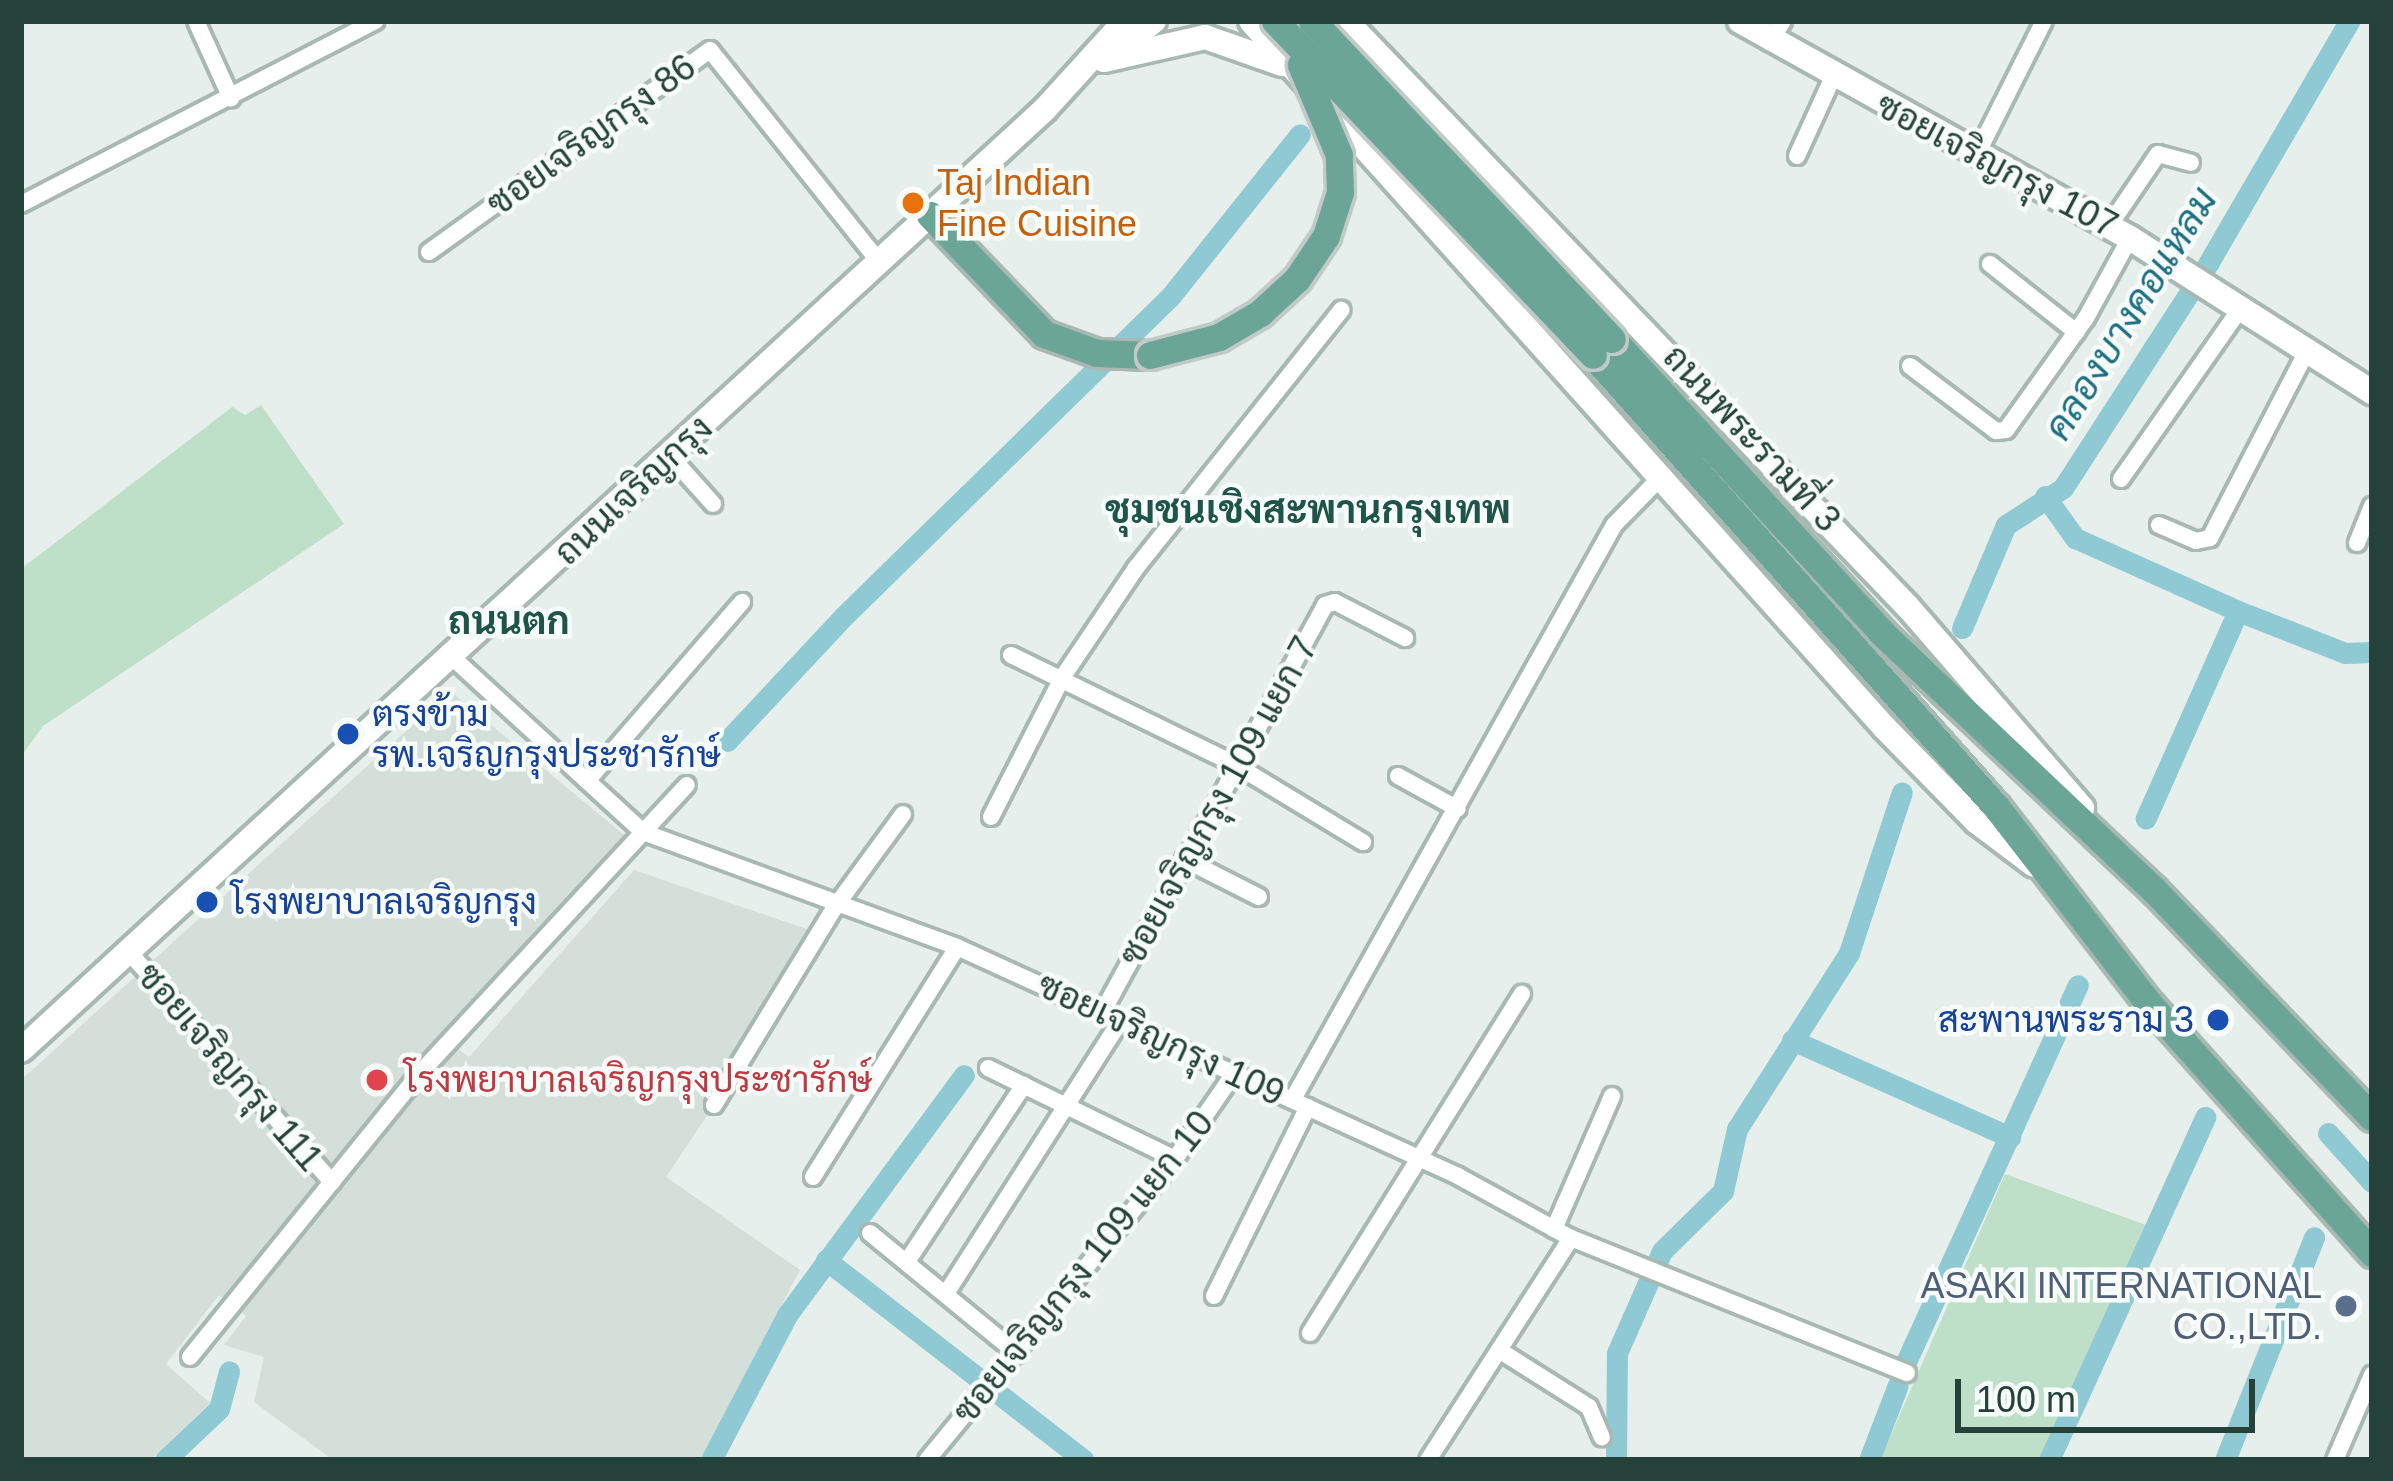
<!DOCTYPE html>
<html>
<head>
<meta charset="utf-8">
<style>
	body { margin:0 }
	#map { position:relative; width:2393px; height:1481px; overflow:hidden; background:#e6efeb; font-family:Helvetica,Sarabun,sans-serif }
	div>[style] { position:absolute }
	.built>* { inset:0; background:#d4dfda }
	.green>* { inset:0; background:#bfe0c8 }
	.canal>* { height:21px; margin:-10.5px; padding:0 10.5px; transform-origin:10.5px; border-radius:10.5px; background:#8ec9d4 }
	.roads { filter:drop-shadow(3px 0 #a8b8b2) drop-shadow(-3px 0 #a8b8b2) drop-shadow(0 3px #a8b8b2) drop-shadow(0 -3px #a8b8b2) }
	.street>* { height:16px; margin:-8px; padding:0 8px; transform-origin:8px; border-radius:8px; background:#fff }
	.secondary>* { height:24px; margin:-12px; padding:0 12px; transform-origin:12px; border-radius:12px; background:#fff }
	.primary>* { height:27px; margin:-13.5px; padding:0 13.5px; transform-origin:13.5px; border-radius:13.5px; background:#6aa596 }
	.bridges { filter:drop-shadow(3px 0 #c2cac8) drop-shadow(-3px 0 #c2cac8) drop-shadow(0 3px #c2cac8) drop-shadow(0 -3px #c2cac8) }
	.primary-bridge>* { height:27px; margin:-13.5px; padding:0 13.5px; transform-origin:13.5px; border-radius:13.5px; background:#6aa596 }
	.dots>* { width:33px; height:33px; translate:-50% -50%; box-sizing:border-box; border:6px solid #f7fbf9; border-radius:50% }
	span { translate:-50% -50%; white-space:nowrap; text-align:center; line-height:1.15; -webkit-text-stroke:9px #f7fbf9; paint-order:stroke }
	.street-label { font-size:36px; color:#24423a }
	.food-label { font-size:36px; color:#c56008 }
	.left { translate:0 -50%; text-align:left }
	.transit-label { font-size:36px; color:#164399 }
	.right { translate:-100% -50%; text-align:right }
	.health-label { font-size:36px; color:#be3a42 }
	.service-label { font-size:36px; color:#4e5e75 }
	.water-label { font-size:39px; color:#1c6f80; font-style:italic }
	.neighbourhood-label { font-size:39px; color:#1f5548; font-weight:700 }
	.frame { position:absolute; inset:0; border:24px solid #24423a; pointer-events:none }
	.scale { position:absolute; left:1955px; top:1379px; width:300px; height:54px; box-sizing:border-box; border:6px solid #24423a; border-top:0; padding-left:15px; font-size:36px; line-height:42px; white-space:nowrap; color:#24423a; -webkit-text-stroke:9px #f7fbf9; paint-order:stroke }
</style>
</head>
<body>
<div id="map">
	<div class="built">
		<i style="clip-path:polygon(450px 691px,628px 838px,446px 1040px,469px 1057px,634px 870px,827px 936px,666px 1177px,800px 1270px,700px 1460px,333px 1460px,254px 1402px,264px 1357px,224px 1345px,246px 1316px,219px 1295px,166px 1364px,210px 1403px,150px 1460px,21px 1460px,21px 1080px)"></i>
	</div>
	<div class="green">
		<i style="clip-path:polygon(261px 405px,344px 524px,43px 726px,21px 757px,21px 569px,232px 407px,245px 415px)"></i>
		<i style="clip-path:polygon(2005px 1174px,2157px 1229px,2051px 1460px,1880px 1460px)"></i>
	</div>
	<div class="canal">
		<i style="left:2045px;top:496px;width:52px;rotate:54.5deg"></i>
		<i style="left:2075px;top:538px;width:179px;rotate:24.1deg"></i>
		<i style="left:2238px;top:611px;width:227px;rotate:114deg"></i>
		<i style="left:2238px;top:611px;width:115px;rotate:21.4deg"></i>
		<i style="left:2345px;top:653px;width:27px;rotate:-2deg"></i>
		<i style="left:1962px;top:628px;width:112px;rotate:-66.9deg"></i>
		<i style="left:2006px;top:525px;width:68px;rotate:-33deg"></i>
		<i style="left:2063px;top:488px;width:269px;rotate:-57.1deg"></i>
		<i style="left:2209px;top:262px;width:279px;rotate:-59.8deg"></i>
		<i style="left:727px;top:741px;width:171px;rotate:-46.9deg"></i>
		<i style="left:844px;top:616px;width:456px;rotate:-44.4deg"></i>
		<i style="left:1170px;top:297px;width:208px;rotate:-51.4deg"></i>
		<i style="left:1792px;top:1040px;width:239px;rotate:24deg"></i>
		<i style="left:2328px;top:1133px;width:66px;rotate:48.1deg"></i>
		<i style="left:826px;top:1260px;width:326px;rotate:37.8deg"></i>
		<i style="left:1906px;top:1362px;width:414px;rotate:-65.5deg"></i>
		<i style="left:165px;top:1460px;width:74px;rotate:-43.4deg"></i>
		<i style="left:219px;top:1409px;width:39px;rotate:-75deg"></i>
		<i style="left:711px;top:1460px;width:164px;rotate:-62.3deg"></i>
		<i style="left:787px;top:1315px;width:298px;rotate:-53.6deg"></i>
		<i style="left:1616px;top:1460px;width:107px;rotate:-89.5deg"></i>
		<i style="left:1617px;top:1353px;width:111px;rotate:-66.2deg"></i>
		<i style="left:1662px;top:1251px;width:86px;rotate:-44.5deg"></i>
		<i style="left:1723px;top:1191px;width:64px;rotate:-77.3deg"></i>
		<i style="left:1737px;top:1129px;width:209px;rotate:-57.5deg"></i>
		<i style="left:1849px;top:953px;width:169px;rotate:-71.8deg"></i>
		<i style="left:1869px;top:1460px;width:80px;rotate:-68.9deg"></i>
		<i style="left:2049px;top:1460px;width:377px;rotate:-65.5deg"></i>
		<i style="left:2225px;top:1460px;width:240px;rotate:-68.2deg"></i>
	</div>
	<div class="roads">
		<div class="street">
			<i style="left:196px;top:21px;width:85px;rotate:65.6deg"></i>
			<i style="left:1769px;top:42px;width:25px;rotate:-56deg"></i>
			<i style="left:1979px;top:150px;width:144px;rotate:-63.3deg"></i>
			<i style="left:1797px;top:156px;width:87px;rotate:-65.5deg"></i>
			<i style="left:21px;top:204px;width:399px;rotate:-27.3deg"></i>
			<i style="left:2109px;top:226px;width:87px;rotate:-55.8deg"></i>
			<i style="left:2158px;top:154px;width:34px;rotate:15deg"></i>
			<i style="left:429px;top:252px;width:346px;rotate:-35.7deg"></i>
			<i style="left:710px;top:50px;width:271px;rotate:51.4deg"></i>
			<i style="left:1990px;top:264px;width:110px;rotate:38.3deg"></i>
			<i style="left:1910px;top:366px;width:108px;rotate:37.1deg"></i>
			<i style="left:1996px;top:431px;width:10px;rotate:-6deg"></i>
			<i style="left:2006px;top:430px;width:138px;rotate:-54.5deg"></i>
			<i style="left:2086px;top:318px;width:91px;rotate:-61.2deg"></i>
			<i style="left:671px;top:457px;width:63px;rotate:48.2deg"></i>
			<i style="left:2121px;top:479px;width:208px;rotate:-55deg"></i>
			<i style="left:2159px;top:525px;width:40px;rotate:23.4deg"></i>
			<i style="left:2196px;top:541px;width:14px;rotate:-12deg"></i>
			<i style="left:2210px;top:538px;width:208px;rotate:-62.6deg"></i>
			<i style="left:2357px;top:543px;width:40px;rotate:-68deg"></i>
			<i style="left:1011px;top:655px;width:248px;rotate:26deg"></i>
			<i style="left:1234px;top:764px;width:151px;rotate:31.2deg"></i>
			<i style="left:452px;top:657px;width:259px;rotate:42.5deg"></i>
			<i style="left:643px;top:832px;width:334px;rotate:20.1deg"></i>
			<i style="left:957px;top:947px;width:551px;rotate:24.56deg"></i>
			<i style="left:1458px;top:1176px;width:129px;rotate:28.8deg"></i>
			<i style="left:1571px;top:1238px;width:362px;rotate:21.9deg"></i>
			<i style="left:1398px;top:776px;width:68px;rotate:28.8deg"></i>
			<i style="left:587px;top:781px;width:237px;rotate:-49.1deg"></i>
			<i style="left:991px;top:817px;width:156px;rotate:-62.9deg"></i>
			<i style="left:1062px;top:678px;width:133px;rotate:-56.1deg"></i>
			<i style="left:1136px;top:568px;width:330px;rotate:-51.5deg"></i>
			<i style="left:1184px;top:859px;width:84px;rotate:26.9deg"></i>
			<i style="left:129px;top:952px;width:307px;rotate:48.6deg"></i>
			<i style="left:1103px;top:1011px;width:463px;rotate:-61.3deg"></i>
			<i style="left:1325px;top:605px;width:10px;rotate:-17deg"></i>
			<i style="left:1335px;top:602px;width:79px;rotate:27.2deg"></i>
			<i style="left:988px;top:1068px;width:208px;rotate:25.9deg"></i>
			<i style="left:1293px;top:1099px;width:658px;rotate:-60.78deg"></i>
			<i style="left:1614px;top:525px;width:67px;rotate:-45.6deg"></i>
			<i style="left:714px;top:1105px;width:232px;rotate:-58.6deg"></i>
			<i style="left:835px;top:907px;width:115px;rotate:-53.8deg"></i>
			<i style="left:813px;top:1177px;width:271px;rotate:-57.9deg"></i>
			<i style="left:1554px;top:1229px;width:145px;rotate:-66.4deg"></i>
			<i style="left:870px;top:1233px;width:191px;rotate:39.3deg"></i>
			<i style="left:908px;top:1260px;width:210px;rotate:-56.5deg"></i>
			<i style="left:947px;top:1292px;width:323px;rotate:-57.4deg"></i>
			<i style="left:1214px;top:1296px;width:211px;rotate:-63.6deg"></i>
			<i style="left:1310px;top:1333px;width:400px;rotate:-58deg"></i>
			<i style="left:1502px;top:1352px;width:103px;rotate:32.3deg"></i>
			<i style="left:1589px;top:1407px;width:33px;rotate:67deg"></i>
			<i style="left:190px;top:1357px;width:367px;rotate:-51deg"></i>
			<i style="left:421px;top:1072px;width:391px;rotate:-47.2deg"></i>
			<i style="left:927px;top:1460px;width:390px;rotate:-50.5deg"></i>
			<i style="left:1175px;top:1159px;width:106px;rotate:-55.4deg"></i>
			<i style="left:1428px;top:1460px;width:264px;rotate:-57.2deg"></i>
			<i style="left:2335px;top:1460px;width:93px;rotate:-66.5deg"></i>
		</div>
		<div class="secondary">
			<i style="left:1251px;top:21px;width:948px;rotate:48.12deg"></i>
			<i style="left:1884px;top:727px;width:133px;rotate:45.6deg"></i>
			<i style="left:1977px;top:822px;width:71px;rotate:37deg"></i>
			<i style="left:1346px;top:21px;width:812px;rotate:46.2deg"></i>
			<i style="left:1908px;top:607px;width:266px;rotate:49.1deg"></i>
			<i style="left:1740px;top:21px;width:446px;rotate:29.1deg"></i>
			<i style="left:2130px;top:238px;width:287px;rotate:32.5deg"></i>
			<i style="left:1115px;top:51px;width:49px;rotate:-37.6deg"></i>
			<i style="left:1104px;top:60px;width:104px;rotate:-12.8deg"></i>
			<i style="left:1205px;top:37px;width:82px;rotate:19.3deg"></i>
			<i style="left:21px;top:1050px;width:1391px;rotate:-42.58deg"></i>
			<i style="left:1045px;top:109px;width:119px;rotate:-47.7deg"></i>
		</div>
		<div class="primary">
			<i style="left:930px;top:215px;width:165px;rotate:46.2deg"></i>
			<i style="left:1044px;top:334px;width:56px;rotate:19.7deg"></i>
			<i style="left:1097px;top:353px;width:53px;rotate:2.2deg"></i>
			<i style="left:1612px;top:339px;width:398px;rotate:47.4deg"></i>
			<i style="left:1881px;top:632px;width:374px;rotate:43.4deg"></i>
			<i style="left:2153px;top:889px;width:316px;rotate:46.2deg"></i>
			<i style="left:1593px;top:355px;width:607px;rotate:48.27deg"></i>
			<i style="left:1997px;top:808px;width:242px;rotate:52.2deg"></i>
			<i style="left:2145px;top:999px;width:341px;rotate:48.2deg"></i>
		</div>
	</div>
	<div class="bridges">
		<div class="primary-bridge">
			<i style="left:1275px;top:21px;width:461px;rotate:46.4deg"></i>
			<i style="left:1312px;top:21px;width:437px;rotate:46.7deg"></i>
			<i style="left:1150px;top:355px;width:71px;rotate:-14.6deg"></i>
			<i style="left:1219px;top:337px;width:48px;rotate:-30.3deg"></i>
			<i style="left:1260px;top:313px;width:50px;rotate:-42.6deg"></i>
			<i style="left:1297px;top:279px;width:52px;rotate:-56deg"></i>
			<i style="left:1326px;top:236px;width:46px;rotate:-72.3deg"></i>
			<i style="left:1340px;top:192px;width:37px;rotate:-92deg"></i>
			<i style="left:1339px;top:155px;width:98px;rotate:-112.9deg"></i>
		</div>
	</div>
	<div class="dots">
		<i style="left:913px;top:203px;background:#e8710a"></i>
		<i style="left:348px;top:734px;background:#1a4fb4"></i>
		<i style="left:207px;top:902px;background:#1a4fb4"></i>
		<i style="left:2218px;top:1020px;background:#1a4fb4"></i>
		<i style="left:377px;top:1080px;background:#e0444e"></i>
		<i style="left:2346px;top:1306px;background:#5c6f8a"></i>
	</div>
	<div class="street-label">
		<span style="left:591px;top:135px;rotate:-36deg">ซอยเจริญกรุง 86</span>
		<span style="left:1997px;top:165px;rotate:28deg">ซอยเจริญกรุง 107</span>
		<span style="left:1752px;top:438px;rotate:47deg">ถนนพระรามที่ 3</span>
		<span style="left:633px;top:490px;rotate:-43deg">ถนนเจริญกรุง</span>
		<span style="left:1218px;top:801px;rotate:-61deg">ซอยเจริญกรุง 109 แยก 7</span>
		<span style="left:1161px;top:1039px;rotate:25deg">ซอยเจริญกรุง 109</span>
		<span style="left:230px;top:1067px;rotate:49deg">ซอยเจริญกรุง 111</span>
		<span style="left:1083px;top:1267px;rotate:-51deg">ซอยเจริญกรุง 109 แยก 10</span>
	</div>
	<div class="food-label">
		<span class="left" style="left:937px;top:203px">Taj Indian<br>Fine Cuisine</span>
	</div>
	<div class="transit-label">
		<span class="left" style="left:372px;top:734px">ตรงข้าม<br>รพ.เจริญกรุงประชารักษ์</span>
		<span class="left" style="left:231px;top:902px">โรงพยาบาลเจริญกรุง</span>
		<span class="right" style="left:2194px;top:1020px">สะพานพระราม 3</span>
	</div>
	<div class="health-label">
		<span class="left" style="left:404px;top:1080px">โรงพยาบาลเจริญกรุงประชารักษ์</span>
	</div>
	<div class="service-label">
		<span class="right" style="left:2322px;top:1306px">ASAKI INTERNATIONAL<br>CO.,LTD.</span>
	</div>
	<div class="water-label">
		<span style="left:2131px;top:314px;rotate:-58deg">คลองบางคอแหลม</span>
	</div>
	<div class="neighbourhood-label">
		<span style="left:1308px;top:510px">ชุมชนเชิงสะพานกรุงเทพ</span>
		<span style="left:509px;top:621px">ถนนตก</span>
	</div>
	<div class="frame"></div>
	<div class="scale">100 m</div>
</div>
</body>
</html>
